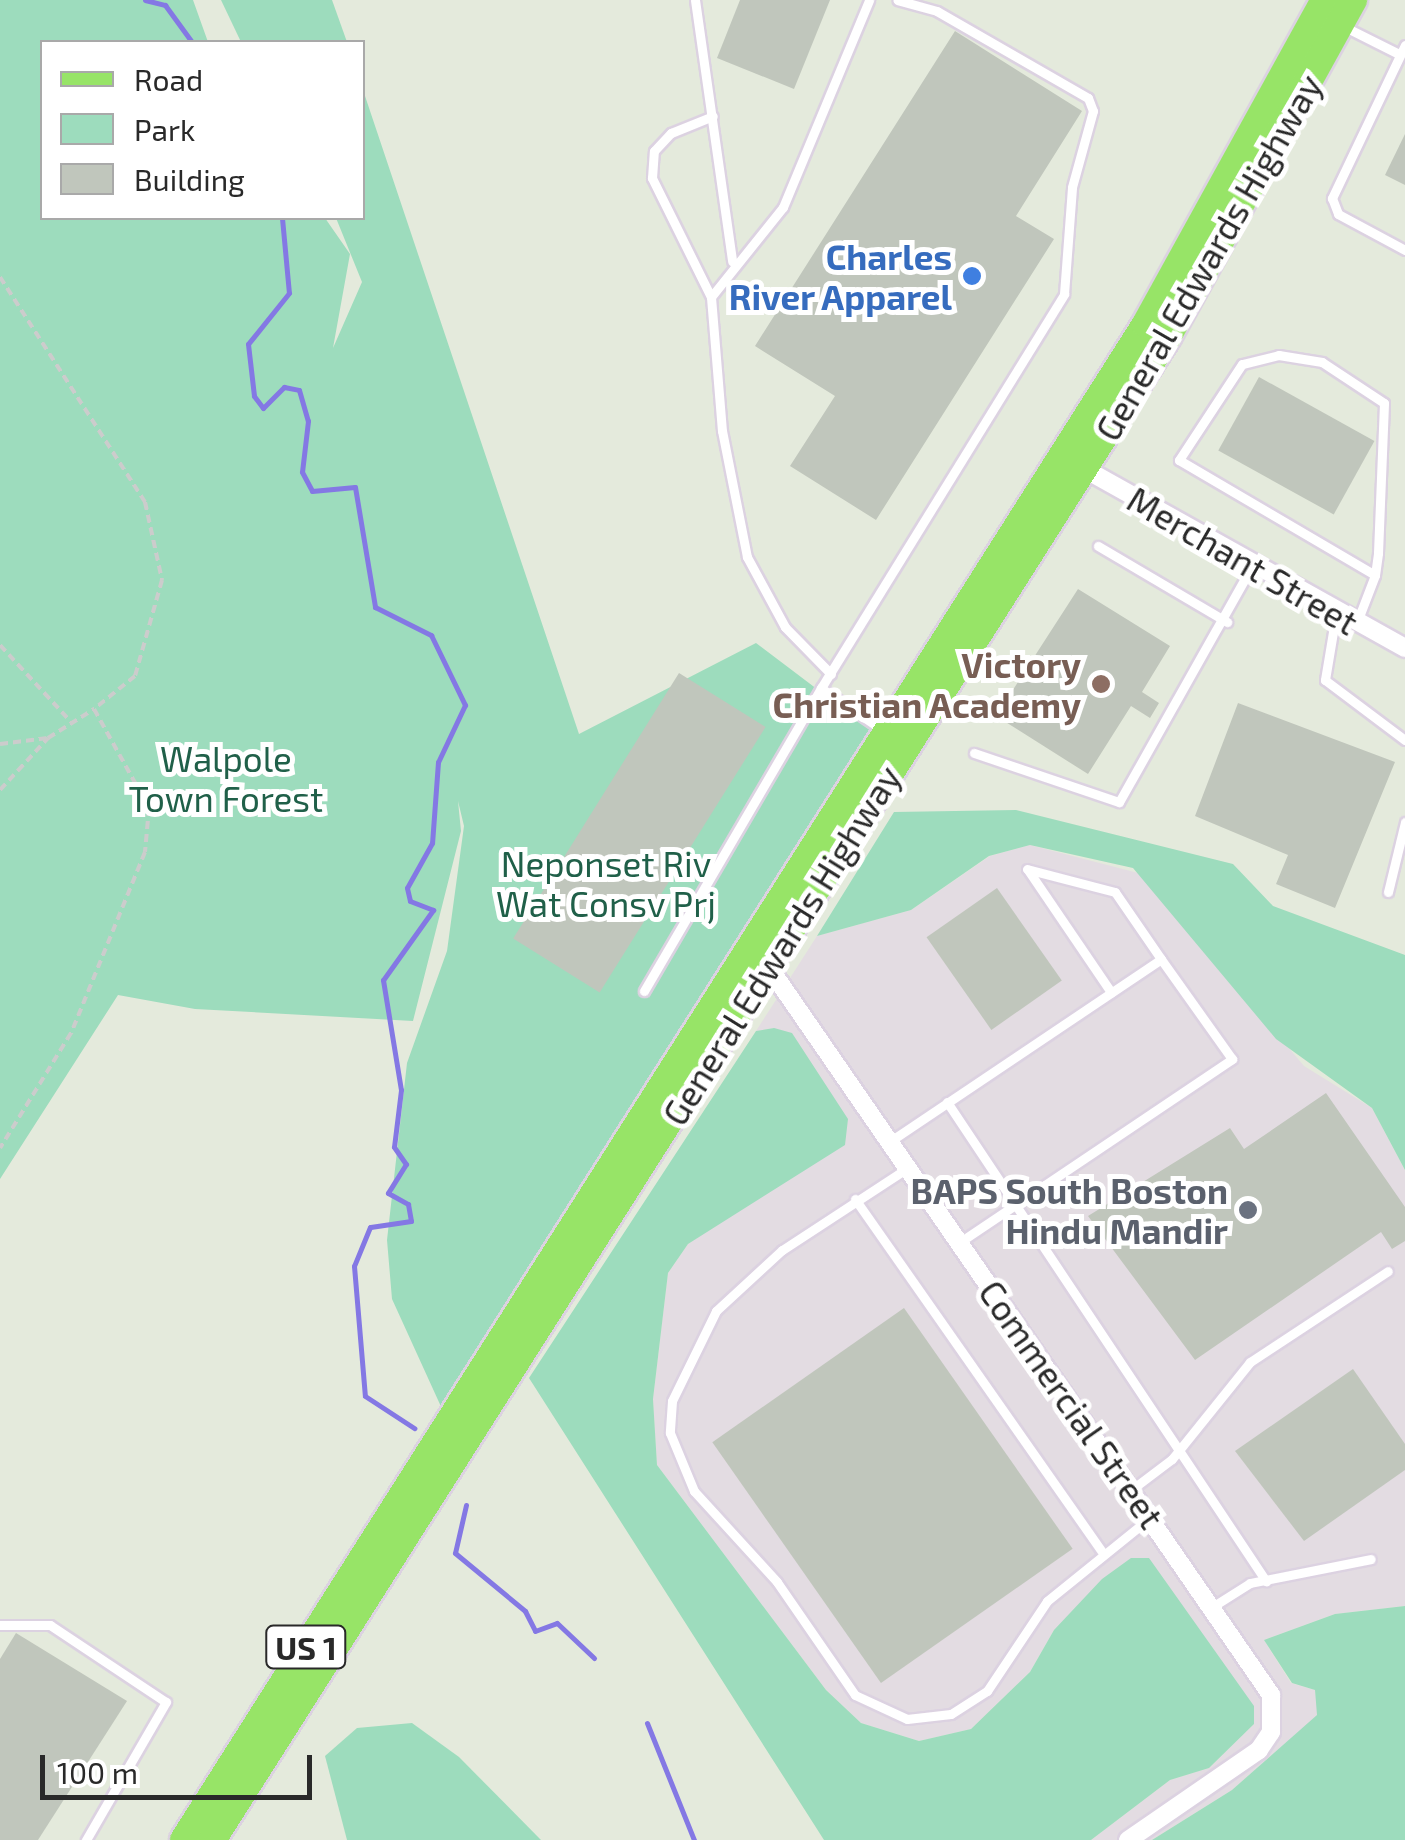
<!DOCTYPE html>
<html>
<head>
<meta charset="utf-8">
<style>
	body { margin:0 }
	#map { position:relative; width:1405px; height:1840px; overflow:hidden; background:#e4eadc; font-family:"Exo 2",sans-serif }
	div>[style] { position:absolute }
	.industrial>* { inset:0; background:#e3dce2 }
	.green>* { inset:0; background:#9ddcbd }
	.stream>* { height:5px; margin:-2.5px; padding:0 2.5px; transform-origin:2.5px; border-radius:2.5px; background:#8478e4 }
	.building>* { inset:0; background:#c0c6bc; transform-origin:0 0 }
	.path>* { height:4px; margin-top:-2px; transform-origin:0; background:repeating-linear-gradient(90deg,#ccc 0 8px,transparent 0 13px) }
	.roads { filter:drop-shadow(2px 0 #dcd2e1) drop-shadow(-2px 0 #dcd2e1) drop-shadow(0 2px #dcd2e1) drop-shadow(0 -2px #dcd2e1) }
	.service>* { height:9px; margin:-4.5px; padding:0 4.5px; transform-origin:4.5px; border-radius:4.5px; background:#fff }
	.minor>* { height:18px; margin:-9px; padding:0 9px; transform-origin:9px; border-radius:9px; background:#fff }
	.primary>* { height:28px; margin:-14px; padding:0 14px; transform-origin:14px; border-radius:14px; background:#97e467 }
	.dots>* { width:28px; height:28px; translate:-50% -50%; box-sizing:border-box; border:5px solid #fff; border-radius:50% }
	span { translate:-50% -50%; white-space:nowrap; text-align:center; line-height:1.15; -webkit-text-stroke:10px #fff; paint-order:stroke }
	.shield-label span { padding:2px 8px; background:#fff; border:2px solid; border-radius:8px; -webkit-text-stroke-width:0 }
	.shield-label { font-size:32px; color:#292929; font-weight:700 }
	.shop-label { font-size:35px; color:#366cbe; font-weight:700 }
	.right { translate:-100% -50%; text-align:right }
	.street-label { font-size:35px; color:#292929 }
	.education-label { font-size:35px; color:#785e54; font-weight:700 }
	.park-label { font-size:35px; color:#206049 }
	.worship-label { font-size:35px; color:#5b616d; font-weight:700 }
	.legend { position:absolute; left:40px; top:40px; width:325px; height:180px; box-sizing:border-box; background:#fff; border:2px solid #a9a9a9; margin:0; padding:12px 18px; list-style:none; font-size:30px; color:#292929 }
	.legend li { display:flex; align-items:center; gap:20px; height:50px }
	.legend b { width:50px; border:2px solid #a9a9a9 }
	.scale { position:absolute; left:40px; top:1755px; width:272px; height:45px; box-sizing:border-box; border:5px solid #292929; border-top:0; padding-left:12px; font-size:30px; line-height:35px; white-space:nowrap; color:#292929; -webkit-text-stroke:8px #fff; paint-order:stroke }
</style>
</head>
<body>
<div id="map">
	<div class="industrial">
		<i style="clip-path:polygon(1030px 845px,1142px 874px,1304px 1066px,1372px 1108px,1405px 1170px,1405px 1606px,1335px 1614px,1264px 1640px,1291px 1683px,1315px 1690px,1318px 1715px,1232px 1790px,1152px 1840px,1091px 1840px,1170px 1780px,1209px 1768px,1254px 1724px,1054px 1630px,1030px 1672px,971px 1729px,919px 1741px,861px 1723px,826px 1690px,657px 1465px,653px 1399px,668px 1273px,688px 1244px,745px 1206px,774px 1028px,756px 1031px,817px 936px,911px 910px,990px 856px)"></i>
	</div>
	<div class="green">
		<i style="clip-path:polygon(0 0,193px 0,208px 42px,42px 42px,42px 218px,325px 218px,350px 254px,333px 348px,362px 282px,336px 218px,362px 218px,363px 90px,579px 734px,756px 643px,879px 736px,443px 1411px,392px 1299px,387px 1240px,407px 1063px,447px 951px,464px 826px,458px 801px,461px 831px,413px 1021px,195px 1009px,118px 995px,0 1179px)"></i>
		<i style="clip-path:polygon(221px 0,332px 0,347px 42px,241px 42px)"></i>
		<i style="clip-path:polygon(1016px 810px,1233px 864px,1273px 906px,1405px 955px,1405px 1170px,1372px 1108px,1276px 1039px,1133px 868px,1030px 845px,989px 856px,911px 910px,817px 936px,894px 812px)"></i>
		<i style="clip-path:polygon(774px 1028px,792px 1033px,848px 1119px,845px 1145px,688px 1244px,668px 1273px,653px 1399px,657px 1465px,826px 1690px,861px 1723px,919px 1741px,971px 1729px,1030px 1672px,1054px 1630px,1102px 1579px,1131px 1558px,1149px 1558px,1254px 1706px,1254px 1724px,1209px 1768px,1170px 1780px,1091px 1840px,824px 1840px,529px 1378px,756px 1031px)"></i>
		<i style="clip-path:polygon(1405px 1606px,1405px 1840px,1152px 1840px,1232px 1790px,1317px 1715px,1315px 1690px,1292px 1683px,1264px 1640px,1335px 1614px)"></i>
		<i style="clip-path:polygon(412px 1723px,459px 1757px,541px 1840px,347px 1840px,325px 1756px,357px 1728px)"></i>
	</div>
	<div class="stream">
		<i style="left:145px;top:0;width:21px;rotate:14deg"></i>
		<i style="left:165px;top:5px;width:46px;rotate:53.9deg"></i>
		<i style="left:282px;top:218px;width:75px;rotate:84.7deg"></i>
		<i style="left:289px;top:293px;width:65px;rotate:128.8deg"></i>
		<i style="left:248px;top:344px;width:52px;rotate:83.4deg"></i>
		<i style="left:254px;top:396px;width:15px;rotate:53deg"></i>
		<i style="left:263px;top:408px;width:30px;rotate:-45deg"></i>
		<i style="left:284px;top:387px;width:15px;rotate:11deg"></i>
		<i style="left:299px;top:390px;width:32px;rotate:74deg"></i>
		<i style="left:308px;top:421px;width:51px;rotate:96.7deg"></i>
		<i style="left:302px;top:472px;width:21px;rotate:62deg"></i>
		<i style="left:312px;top:491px;width:43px;rotate:-5.3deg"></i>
		<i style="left:355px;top:487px;width:122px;rotate:80.5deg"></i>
		<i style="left:375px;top:607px;width:63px;rotate:26.6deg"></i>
		<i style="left:431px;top:635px;width:78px;rotate:64.1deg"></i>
		<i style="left:465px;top:705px;width:63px;rotate:115.3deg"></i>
		<i style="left:438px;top:762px;width:81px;rotate:94.2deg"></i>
		<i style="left:432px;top:843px;width:51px;rotate:119.1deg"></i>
		<i style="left:407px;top:888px;width:13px;rotate:77deg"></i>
		<i style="left:410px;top:901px;width:25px;rotate:21deg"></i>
		<i style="left:433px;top:910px;width:86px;rotate:125.5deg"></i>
		<i style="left:383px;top:980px;width:111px;rotate:80.7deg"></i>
		<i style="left:401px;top:1090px;width:57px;rotate:97deg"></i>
		<i style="left:394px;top:1147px;width:21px;rotate:55deg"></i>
		<i style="left:406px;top:1164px;width:34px;rotate:122deg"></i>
		<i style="left:388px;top:1193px;width:23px;rotate:29deg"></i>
		<i style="left:408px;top:1204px;width:17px;rotate:80deg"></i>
		<i style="left:411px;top:1221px;width:41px;rotate:171.7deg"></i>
		<i style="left:370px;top:1227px;width:42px;rotate:112.3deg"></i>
		<i style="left:354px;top:1266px;width:130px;rotate:85.2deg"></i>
		<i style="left:365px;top:1396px;width:59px;rotate:33.1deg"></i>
		<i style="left:466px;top:1505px;width:49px;rotate:102.9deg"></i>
		<i style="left:455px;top:1553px;width:91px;rotate:39.6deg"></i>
		<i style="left:525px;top:1611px;width:22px;rotate:63deg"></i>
		<i style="left:535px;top:1631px;width:23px;rotate:-20deg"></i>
		<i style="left:557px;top:1623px;width:51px;rotate:43.4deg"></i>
		<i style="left:647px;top:1723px;width:126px;rotate:68.1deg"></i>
	</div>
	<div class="building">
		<i style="clip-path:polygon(740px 0,830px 0,794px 89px,717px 58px)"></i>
		<i style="clip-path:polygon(955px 31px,1082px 111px,1016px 216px,1054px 239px,876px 520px,790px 466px,835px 396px,755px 346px)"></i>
		<i style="clip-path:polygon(1405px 134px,1405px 185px,1385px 175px)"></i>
		<i style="left:1259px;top:377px;width:132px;height:84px;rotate:29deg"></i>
		<i style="clip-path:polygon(1078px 589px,1170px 646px,1142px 692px,1159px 703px,1150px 718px,1131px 706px,1088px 774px,996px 716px)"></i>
		<i style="left:679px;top:673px;width:102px;height:313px;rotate:32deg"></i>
		<i style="clip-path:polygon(1238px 703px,1395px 762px,1335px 908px,1276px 884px,1288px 855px,1195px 816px)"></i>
		<i style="left:997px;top:888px;width:113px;height:86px;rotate:55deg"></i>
		<i style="clip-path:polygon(1326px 1093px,1405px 1207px,1405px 1241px,1392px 1249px,1381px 1232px,1195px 1360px,1088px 1216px,1230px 1128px,1244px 1149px)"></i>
		<i style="left:904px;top:1308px;width:294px;height:234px;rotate:55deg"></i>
		<i style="clip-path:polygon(1353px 1369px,1405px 1444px,1405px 1470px,1304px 1541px,1235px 1451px)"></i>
		<i style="clip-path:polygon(16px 1633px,127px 1701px,38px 1840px,0 1840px,0 1659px)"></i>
	</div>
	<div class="path">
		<i style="left:0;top:277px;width:268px;rotate:57.2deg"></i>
		<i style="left:145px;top:502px;width:80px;rotate:77.7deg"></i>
		<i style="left:162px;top:580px;width:100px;rotate:105.7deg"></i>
		<i style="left:135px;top:676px;width:53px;rotate:141.2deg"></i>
		<i style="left:94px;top:709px;width:113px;rotate:60.9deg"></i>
		<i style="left:149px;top:808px;width:44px;rotate:95.2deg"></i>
		<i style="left:145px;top:852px;width:196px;rotate:112.2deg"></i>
		<i style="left:71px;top:1033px;width:135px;rotate:121.7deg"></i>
		<i style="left:0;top:645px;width:105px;rotate:47.3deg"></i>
		<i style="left:0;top:744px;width:48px;rotate:-7.1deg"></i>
		<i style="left:0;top:790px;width:71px;rotate:-47.3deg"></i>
		<i style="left:48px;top:738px;width:54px;rotate:-32.2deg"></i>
	</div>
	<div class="roads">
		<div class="service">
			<i style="left:695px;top:0;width:264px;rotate:81.9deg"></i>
			<i style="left:1343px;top:26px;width:60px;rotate:26.6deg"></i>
			<i style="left:1405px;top:45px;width:170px;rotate:115.5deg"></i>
			<i style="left:1332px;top:198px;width:17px;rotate:69deg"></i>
			<i style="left:1338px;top:214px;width:76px;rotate:28.2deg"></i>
			<i style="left:711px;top:297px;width:133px;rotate:-116.4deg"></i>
			<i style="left:652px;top:178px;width:27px;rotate:-86deg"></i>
			<i style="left:654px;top:151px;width:25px;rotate:-47deg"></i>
			<i style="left:671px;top:133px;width:45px;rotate:-22deg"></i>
			<i style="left:1098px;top:546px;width:150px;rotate:30.5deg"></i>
			<i style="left:1336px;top:614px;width:67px;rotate:99.5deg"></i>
			<i style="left:1325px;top:680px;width:100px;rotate:36.9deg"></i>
			<i style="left:1357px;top:622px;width:50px;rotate:-69deg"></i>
			<i style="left:1375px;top:575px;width:22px;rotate:-82deg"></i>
			<i style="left:1378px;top:553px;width:150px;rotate:-87.7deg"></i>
			<i style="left:1384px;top:403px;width:74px;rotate:-146.5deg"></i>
			<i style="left:1322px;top:362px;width:44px;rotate:-170.8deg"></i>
			<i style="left:1279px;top:355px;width:38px;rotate:166deg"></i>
			<i style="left:1242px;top:364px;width:115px;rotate:123.3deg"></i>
			<i style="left:1179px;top:460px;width:227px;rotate:30.4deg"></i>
			<i style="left:831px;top:674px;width:66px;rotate:-134.4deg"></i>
			<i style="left:785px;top:627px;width:80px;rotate:-118.5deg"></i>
			<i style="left:747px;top:557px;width:128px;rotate:-101.2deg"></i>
			<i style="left:722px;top:431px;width:134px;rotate:-94.7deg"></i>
			<i style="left:711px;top:297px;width:115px;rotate:-51.3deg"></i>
			<i style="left:783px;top:207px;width:224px;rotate:-67.4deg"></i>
			<i style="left:821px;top:688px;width:463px;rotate:-58.3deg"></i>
			<i style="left:1064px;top:294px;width:107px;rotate:-85.7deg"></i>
			<i style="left:1072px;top:187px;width:79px;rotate:-74.6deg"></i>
			<i style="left:1093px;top:111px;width:14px;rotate:-111deg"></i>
			<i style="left:1088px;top:98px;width:174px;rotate:-150.1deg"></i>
			<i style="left:937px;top:11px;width:41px;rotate:-164.6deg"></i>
			<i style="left:974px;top:753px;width:153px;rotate:18.7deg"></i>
			<i style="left:1119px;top:802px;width:269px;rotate:-60.6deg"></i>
			<i style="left:1028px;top:870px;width:148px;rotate:55.8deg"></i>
			<i style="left:1388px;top:892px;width:72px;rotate:-76.3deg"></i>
			<i style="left:644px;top:991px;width:351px;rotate:-59.7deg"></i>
			<i style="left:821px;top:688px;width:76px;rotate:34.3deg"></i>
			<i style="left:947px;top:1102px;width:576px;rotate:56.34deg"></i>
			<i style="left:892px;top:1140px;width:324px;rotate:-33.9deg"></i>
			<i style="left:1161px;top:959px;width:81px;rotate:-124.5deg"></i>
			<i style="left:1115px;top:892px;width:91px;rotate:-165.4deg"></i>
			<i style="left:906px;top:1169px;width:148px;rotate:146.8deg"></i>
			<i style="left:782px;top:1250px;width:90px;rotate:137.3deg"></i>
			<i style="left:716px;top:1311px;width:100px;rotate:116.1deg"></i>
			<i style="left:672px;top:1401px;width:32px;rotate:94deg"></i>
			<i style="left:670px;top:1433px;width:63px;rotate:67.5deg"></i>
			<i style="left:694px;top:1491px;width:123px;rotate:47.6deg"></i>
			<i style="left:777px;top:1582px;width:137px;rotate:55.4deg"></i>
			<i style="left:855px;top:1695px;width:57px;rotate:24.8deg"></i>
			<i style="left:907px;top:1719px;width:44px;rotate:-6.5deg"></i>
			<i style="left:951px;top:1714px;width:43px;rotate:-32.6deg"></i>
			<i style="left:987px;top:1691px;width:108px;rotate:-56.3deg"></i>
			<i style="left:1047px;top:1601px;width:132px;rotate:-38.9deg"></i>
			<i style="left:855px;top:1199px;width:429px;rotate:55deg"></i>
			<i style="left:960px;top:1242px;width:328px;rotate:-33.9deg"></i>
			<i style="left:1232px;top:1059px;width:123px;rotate:-125.4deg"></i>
			<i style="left:1131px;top:1490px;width:51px;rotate:-37.1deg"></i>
			<i style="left:1172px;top:1459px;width:124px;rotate:-51.2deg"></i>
			<i style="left:1250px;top:1362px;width:165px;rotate:-33.4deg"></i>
			<i style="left:1212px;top:1607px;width:45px;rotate:-32.3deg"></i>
			<i style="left:1250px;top:1583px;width:123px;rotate:-11.2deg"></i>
			<i style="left:0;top:1625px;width:50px"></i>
			<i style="left:50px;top:1625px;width:139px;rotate:33.6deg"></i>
			<i style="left:166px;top:1702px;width:160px;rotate:120.1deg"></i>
		</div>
		<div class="minor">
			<i style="left:1083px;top:468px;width:369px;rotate:29.2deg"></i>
			<i style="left:768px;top:966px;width:886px;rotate:55.39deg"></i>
			<i style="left:1271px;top:1695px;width:37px;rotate:90deg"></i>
			<i style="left:1271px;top:1732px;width:22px;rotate:124deg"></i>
			<i style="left:1259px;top:1750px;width:159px;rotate:145.5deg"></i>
		</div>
		<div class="primary">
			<i style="left:184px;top:1840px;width:1795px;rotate:-57.6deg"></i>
			<i style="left:1146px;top:324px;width:370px;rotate:-61.1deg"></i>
			<i style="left:212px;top:1840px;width:1781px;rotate:-57.57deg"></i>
			<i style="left:1167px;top:337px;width:385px;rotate:-61.1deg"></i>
		</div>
	</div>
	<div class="dots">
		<i style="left:972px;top:276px;background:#3f7fe0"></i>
		<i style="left:1101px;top:684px;background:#8d6e63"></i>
		<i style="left:1248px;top:1210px;background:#6b7280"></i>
	</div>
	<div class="shield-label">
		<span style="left:306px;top:1647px">US 1</span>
	</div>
	<div class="shop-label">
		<span class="right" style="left:952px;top:276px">Charles<br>River Apparel</span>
	</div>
	<div class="street-label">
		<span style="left:1208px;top:257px;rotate:-60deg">General Edwards Highway</span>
		<span style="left:1243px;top:560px;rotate:30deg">Merchant Street</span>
		<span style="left:781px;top:945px;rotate:-58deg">General Edwards Highway</span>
		<span style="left:1072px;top:1404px;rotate:55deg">Commercial Street</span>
	</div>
	<div class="education-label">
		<span class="right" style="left:1081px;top:684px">Victory<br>Christian Academy</span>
	</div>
	<div class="park-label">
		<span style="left:226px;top:778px">Walpole<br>Town Forest</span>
		<span style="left:606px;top:883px">Neponset Riv<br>Wat Consv Prj</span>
	</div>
	<div class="worship-label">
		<span class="right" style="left:1228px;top:1210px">BAPS South Boston<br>Hindu Mandir</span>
	</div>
	<ul class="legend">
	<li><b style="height:12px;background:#97e467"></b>Road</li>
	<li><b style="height:28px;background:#9ddcbd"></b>Park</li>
	<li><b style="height:28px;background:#c0c6bc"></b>Building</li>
	</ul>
	<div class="scale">100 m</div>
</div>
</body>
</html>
